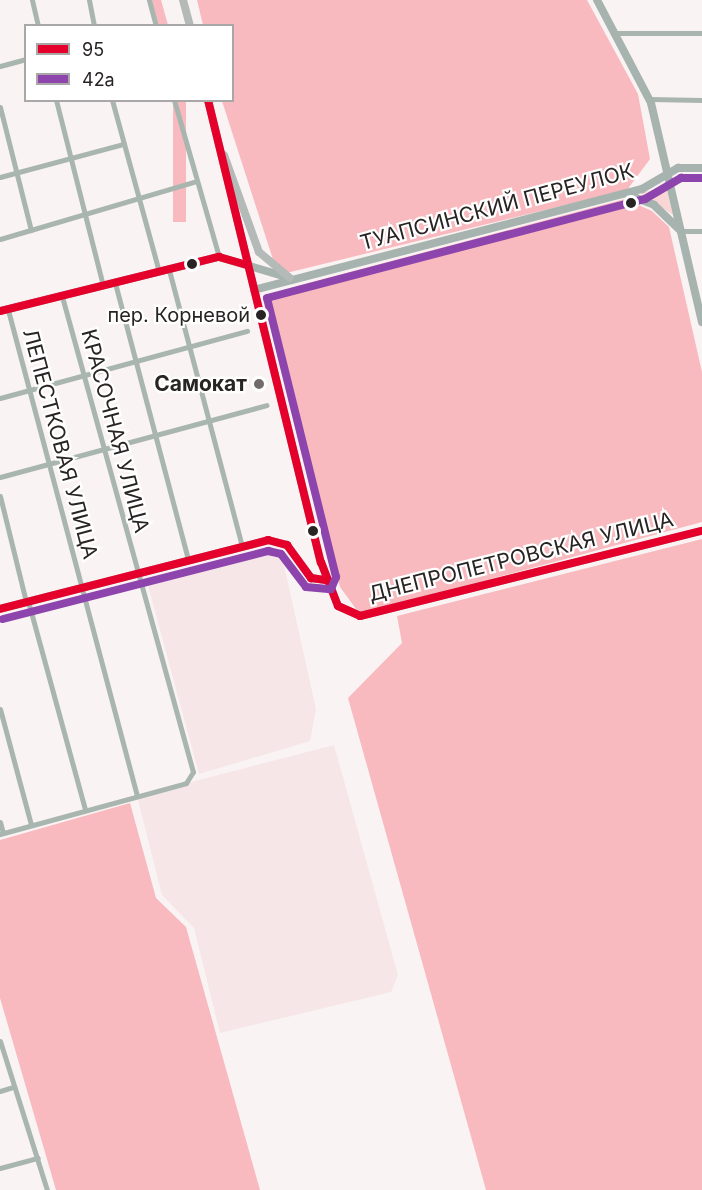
<!DOCTYPE html>
<html>
<head>
<meta charset="utf-8">
<style>
	body { margin:0 }
	#map { position:relative; width:702px; height:1190px; overflow:hidden; background:#faf3f3; font-family:Inter,sans-serif }
	div>[style] { position:absolute }
	.built>* { inset:0; background:#f6e6e7 }
	.green>* { inset:0; background:#fad5d6 }
	.forest>* { inset:0; background:#f8babf; transform-origin:0 0 }
	.street>* { height:5px; margin:-2.5px; padding:0 2.5px; transform-origin:2.5px; border-radius:2.5px; background:#a9b6b0 }
	.secondary>* { height:8px; margin:-4px; padding:0 4px; transform-origin:4px; border-radius:4px; background:#a7b3af }
	.primary>* { height:8px; margin:-4px; padding:0 4px; transform-origin:4px; border-radius:4px; background:#b3bab7 }
	.bus-1>* { height:8px; margin:-4px; padding:0 4px; transform-origin:4px; border-radius:4px; background:#e4002b }
	.bus-2>* { height:8px; margin:-4px; padding:0 4px; transform-origin:4px; border-radius:4px; background:#8e44ad }
	.dots>* { width:16px; height:16px; translate:-50% -50%; box-sizing:border-box; border:3px solid #fff; border-radius:50% }
	span { translate:-50% -50%; white-space:nowrap; text-align:center; line-height:1.15; -webkit-text-stroke:4.5px #fff; paint-order:stroke }
	.bus-label { font-size:20px; color:#292424 }
	.right { translate:-100% -50%; text-align:right }
	.street-label { font-size:21px; color:#292424 }
	.poi-label { font-size:21px; color:#292424; font-weight:700 }
	.legend { position:absolute; left:24px; top:24px; width:210px; height:78px; box-sizing:border-box; background:#fff; border:2px solid #a9a7a7; margin:0; padding:8px 10px; list-style:none; font-size:18px; color:#292424 }
	.legend li { display:flex; align-items:center; gap:12px; height:30px }
	.legend b { width:30px; border:2px solid #a9a7a7 }
</style>
</head>
<body>
<div id="map">
	<div class="built">
		<i style="clip-path:polygon(281px 552px,316px 709px,310px 741px,199px 774px,146px 578px)"></i>
		<i style="clip-path:polygon(334px 745px,398px 975px,391px 992px,220px 1033px,194px 928px,162px 895px,137px 796px)"></i>
	</div>
	<div class="green">
		<i style="clip-path:polygon(666px 187px,673px 215px,640px 193px)"></i>
	</div>
	<div class="forest">
		<i style="clip-path:polygon(147px 0,161px 0,168px 25px,154px 25px)"></i>
		<i style="clip-path:polygon(197px 0,587px 0,638px 94px,650px 159px,627px 190px,278px 275px,222px 101px,232px 100px,232px 26px,203px 25px)"></i>
		<i style="left:173px;top:101px;width:13px;height:121px"></i>
		<i style="clip-path:polygon(625px 199px,652px 211px,669px 227px,702px 372px,702px 522px,365px 613px,356px 609px,340px 587px,266px 300px,297px 286px)"></i>
		<i style="clip-path:polygon(702px 539px,702px 1190px,486px 1190px,348px 698px,402px 643px,397px 616px)"></i>
		<i style="clip-path:polygon(130px 803px,156px 898px,186px 927px,260px 1190px,56px 1190px,0 998px,0 840px)"></i>
	</div>
	<div class="street">
		<i style="left:32px;top:0;width:27px;rotate:77deg"></i>
		<i style="left:89px;top:0;width:26px;rotate:79deg"></i>
		<i style="left:149px;top:0;width:27px;rotate:75deg"></i>
		<i style="left:615px;top:33px;width:87px"></i>
		<i style="left:0;top:66px;width:27px;rotate:-15deg"></i>
		<i style="left:650px;top:99px;width:52px;rotate:1.1deg"></i>
		<i style="left:56px;top:100px;width:192px;rotate:75.8deg"></i>
		<i style="left:112px;top:100px;width:178px;rotate:74.7deg"></i>
		<i style="left:174px;top:100px;width:163px;rotate:74deg"></i>
		<i style="left:0;top:107px;width:127px;rotate:75.9deg"></i>
		<i style="left:0;top:177px;width:127px;rotate:-15deg"></i>
		<i style="left:680px;top:231px;width:22px"></i>
		<i style="left:0;top:239px;width:202px;rotate:-16.4deg"></i>
		<i style="left:169px;top:270px;width:285px;rotate:75.2deg"></i>
		<i style="left:115px;top:283px;width:286px;rotate:75.2deg"></i>
		<i style="left:8px;top:310px;width:503px;rotate:75.13deg"></i>
		<i style="left:0;top:398px;width:256px;rotate:-15.2deg"></i>
		<i style="left:0;top:477px;width:276px;rotate:-15.1deg"></i>
		<i style="left:0;top:496px;width:109px;rotate:76.2deg"></i>
		<i style="left:28px;top:601px;width:216px;rotate:74.7deg"></i>
		<i style="left:0;top:709px;width:120px;rotate:75deg"></i>
		<i style="left:0;top:822px;width:11px;rotate:75deg"></i>
		<i style="left:0;top:834px;width:193px;rotate:-15.3deg"></i>
		<i style="left:186px;top:783px;width:13px;rotate:-58deg"></i>
		<i style="left:193px;top:772px;width:494px;rotate:-105.4deg"></i>
		<i style="left:0;top:1041px;width:156px;rotate:72.5deg"></i>
		<i style="left:0;top:1091px;width:14px;rotate:-17deg"></i>
		<i style="left:0;top:1168px;width:39px;rotate:-15deg"></i>
	</div>
	<div class="secondary">
		<i style="left:597px;top:0;width:116px;rotate:62.3deg"></i>
		<i style="left:651px;top:103px;width:225px;rotate:76.9deg"></i>
		<i style="left:626px;top:194px;width:30px;rotate:21deg"></i>
		<i style="left:654px;top:205px;width:35px;rotate:44deg"></i>
		<i style="left:254px;top:290px;width:401px;rotate:-14.6deg"></i>
		<i style="left:642px;top:189px;width:42px;rotate:-30.3deg"></i>
		<i style="left:678px;top:168px;width:24px"></i>
		<i style="left:0;top:311px;width:226px;rotate:-13.9deg"></i>
		<i style="left:219px;top:257px;width:71px;rotate:16.4deg"></i>
		<i style="left:0;top:609px;width:277px;rotate:-14.4deg"></i>
		<i style="left:268px;top:540px;width:20px;rotate:15deg"></i>
		<i style="left:287px;top:545px;width:41px;rotate:54deg"></i>
		<i style="left:311px;top:578px;width:15px;rotate:8deg"></i>
	</div>
	<div class="primary">
		<i style="left:183px;top:0;width:27px;rotate:75deg"></i>
		<i style="left:208px;top:100px;width:476px;rotate:76.3deg"></i>
		<i style="left:321px;top:562px;width:47px;rotate:68.9deg"></i>
		<i style="left:338px;top:606px;width:24px;rotate:24deg"></i>
		<i style="left:360px;top:616px;width:352px;rotate:-14deg"></i>
		<i style="left:224px;top:155px;width:103px;rotate:70.2deg"></i>
		<i style="left:259px;top:252px;width:40px;rotate:40deg"></i>
	</div>
	<div class="bus-1">
		<i style="left:208px;top:100px;width:476px;rotate:76.3deg"></i>
		<i style="left:321px;top:562px;width:47px;rotate:68.9deg"></i>
		<i style="left:338px;top:606px;width:24px;rotate:24deg"></i>
		<i style="left:360px;top:616px;width:352px;rotate:-14deg"></i>
		<i style="left:0;top:311px;width:226px;rotate:-13.9deg"></i>
		<i style="left:219px;top:257px;width:29px;rotate:16deg"></i>
		<i style="left:0;top:609px;width:277px;rotate:-14.4deg"></i>
		<i style="left:268px;top:540px;width:20px;rotate:15deg"></i>
		<i style="left:287px;top:545px;width:41px;rotate:54deg"></i>
		<i style="left:311px;top:578px;width:15px;rotate:8deg"></i>
	</div>
	<div class="bus-2">
		<i style="left:3px;top:619px;width:274px;rotate:-14.4deg"></i>
		<i style="left:268px;top:551px;width:13px;rotate:13deg"></i>
		<i style="left:281px;top:554px;width:41px;rotate:52.9deg"></i>
		<i style="left:306px;top:587px;width:25px;rotate:5deg"></i>
		<i style="left:331px;top:589px;width:13px;rotate:-67deg"></i>
		<i style="left:336px;top:577px;width:287px;rotate:-103.9deg"></i>
		<i style="left:267px;top:298px;width:391px;rotate:-14.7deg"></i>
		<i style="left:645px;top:199px;width:42px;rotate:-30.3deg"></i>
		<i style="left:681px;top:178px;width:21px"></i>
	</div>
	<div class="dots">
		<i style="left:631px;top:203px;background:#292424"></i>
		<i style="left:192px;top:264px;background:#292424"></i>
		<i style="left:261px;top:315px;background:#292424"></i>
		<i style="left:259px;top:384px;background:#726c6c"></i>
		<i style="left:313px;top:531px;background:#292424"></i>
	</div>
	<div class="bus-label">
		<span class="right" style="left:250px;top:315px">пер. Корневой</span>
	</div>
	<div class="street-label">
		<span style="left:497px;top:207px;rotate:-15deg">ТУАПСИНСКИЙ ПЕРЕУЛОК</span>
		<span style="left:115px;top:431px;rotate:75deg">КРАСОЧНАЯ УЛИЦА</span>
		<span style="left:60px;top:444px;rotate:75deg">ЛЕПЕСТКОВАЯ УЛИЦА</span>
		<span style="left:521px;top:557px;rotate:-14deg">ДНЕПРОПЕТРОВСКАЯ УЛИЦА</span>
	</div>
	<div class="poi-label">
		<span class="right" style="left:247px;top:384px">Самокат</span>
	</div>
	<ul class="legend">
	<li><b style="height:8px;background:#e4002b"></b>95</li>
	<li><b style="height:8px;background:#8e44ad"></b>42a</li>
	</ul>
</div>
</body>
</html>
